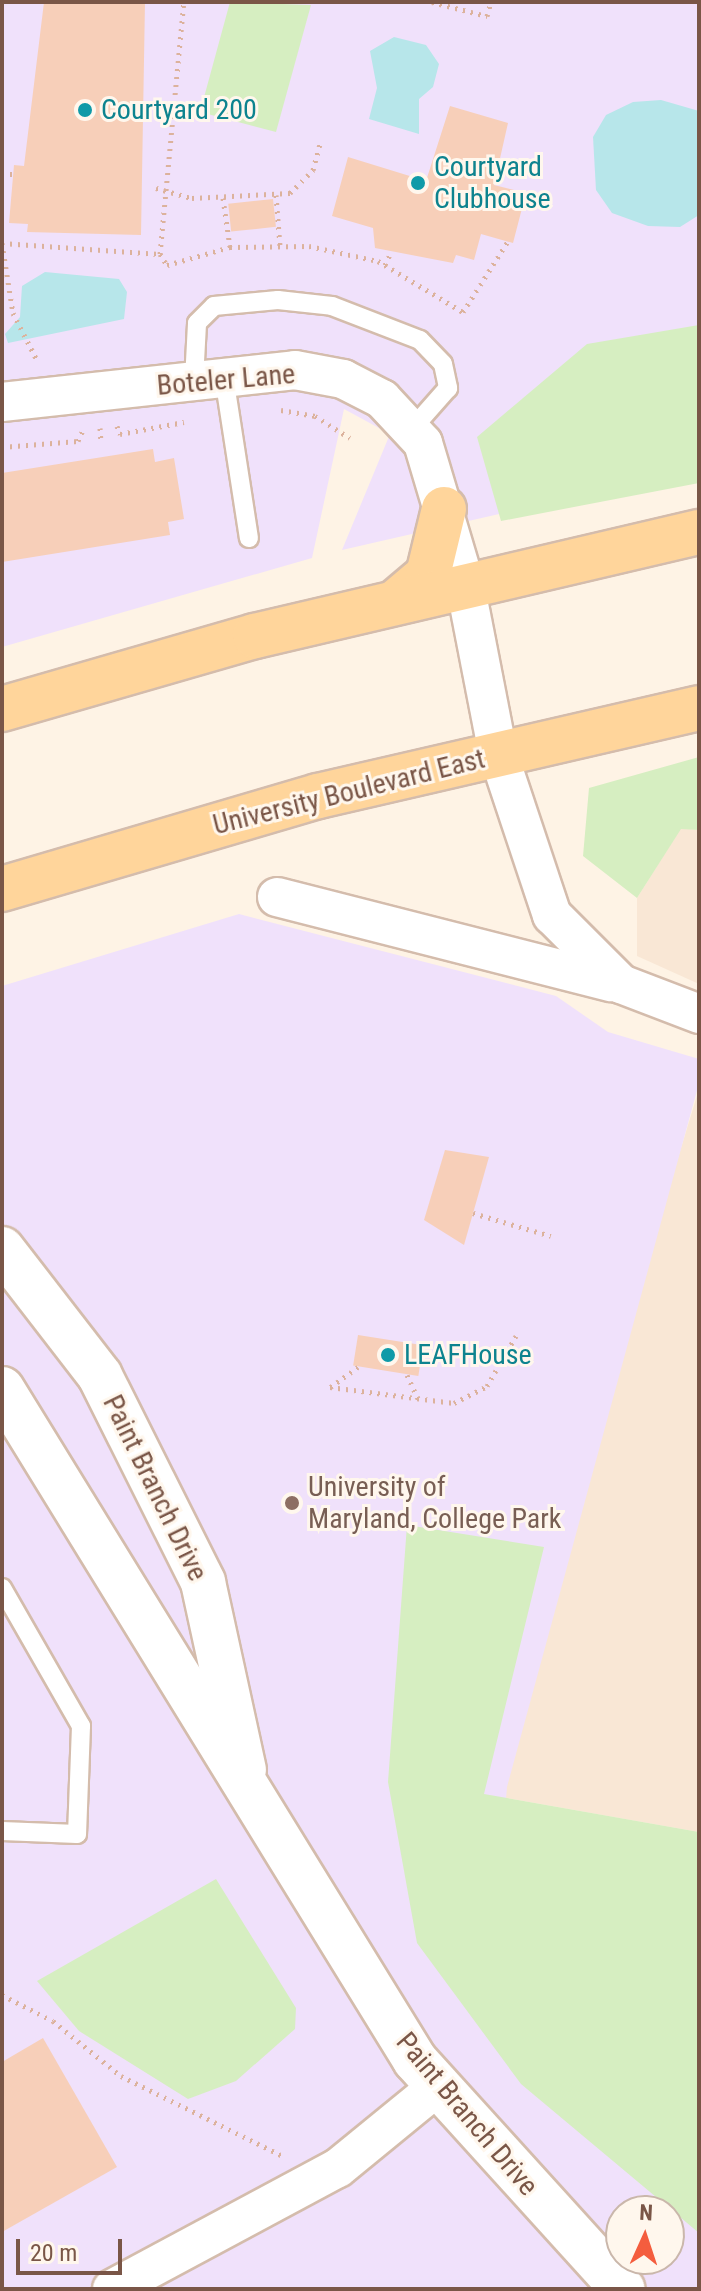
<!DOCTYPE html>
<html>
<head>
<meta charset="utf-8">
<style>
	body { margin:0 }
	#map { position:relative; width:701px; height:2291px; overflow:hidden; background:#fef3e5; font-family:"Roboto Condensed",sans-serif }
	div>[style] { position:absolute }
	.residential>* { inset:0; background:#f9e7d5 }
	.education>* { inset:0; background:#f0e1fb }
	.green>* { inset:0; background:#d6eec1 }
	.water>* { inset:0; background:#b7e6ea }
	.building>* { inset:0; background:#f7cfb9; transform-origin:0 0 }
	.path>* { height:5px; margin-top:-2.5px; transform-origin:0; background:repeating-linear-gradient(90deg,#dcb29c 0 2px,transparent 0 8px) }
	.roads { filter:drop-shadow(2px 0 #d4bcac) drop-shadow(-2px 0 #d4bcac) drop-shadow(0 2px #d4bcac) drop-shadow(0 -2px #d4bcac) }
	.lane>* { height:18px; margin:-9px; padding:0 9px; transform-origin:9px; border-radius:9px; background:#fff }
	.street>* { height:38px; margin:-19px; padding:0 19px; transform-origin:19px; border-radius:19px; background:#fff }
	.secondary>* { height:44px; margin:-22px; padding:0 22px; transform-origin:22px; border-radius:22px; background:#fff }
	.primary>* { height:44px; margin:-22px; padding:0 22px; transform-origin:22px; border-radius:22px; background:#ffd59b }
	.dots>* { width:22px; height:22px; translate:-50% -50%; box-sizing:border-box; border:4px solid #fff7ed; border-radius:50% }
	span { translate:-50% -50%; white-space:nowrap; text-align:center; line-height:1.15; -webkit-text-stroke:6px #fff7ed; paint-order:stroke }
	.culture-label { font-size:28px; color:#0d838f }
	.left { translate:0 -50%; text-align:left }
	.street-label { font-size:28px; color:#7a5647 }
	.education-label { font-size:28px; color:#785e54 }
	.frame { position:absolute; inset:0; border:4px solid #7a5647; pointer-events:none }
	.north { position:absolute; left:605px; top:2195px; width:80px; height:80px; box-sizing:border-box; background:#fff7ed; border:2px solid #cab7ab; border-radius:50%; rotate:3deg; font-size:22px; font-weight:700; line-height:32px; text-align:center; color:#7a5647 }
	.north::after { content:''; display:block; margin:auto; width:28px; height:36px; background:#f45d3e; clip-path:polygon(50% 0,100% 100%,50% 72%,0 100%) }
	.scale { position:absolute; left:16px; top:2239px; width:106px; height:36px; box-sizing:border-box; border:4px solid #7a5647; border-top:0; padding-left:10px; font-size:24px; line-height:28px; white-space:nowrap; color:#7a5647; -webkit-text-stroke:6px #fff7ed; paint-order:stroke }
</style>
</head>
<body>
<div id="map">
	<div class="residential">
		<i style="clip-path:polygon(681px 828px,699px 830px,699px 984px,637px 956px,637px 898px)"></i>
		<i style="clip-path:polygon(699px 1089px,699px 1832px,484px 1794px)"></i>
	</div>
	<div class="education">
		<i style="clip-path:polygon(2px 2px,699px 2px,699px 468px,342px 550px,390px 434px,344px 409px,312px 558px,2px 647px)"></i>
		<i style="clip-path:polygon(evenodd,239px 914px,556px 996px,608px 1032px,699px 1059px,699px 1083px,507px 1787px,497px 1906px,699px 1886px,699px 2289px,2px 2289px,2px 986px,239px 914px,621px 2211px,669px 2211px,669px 2259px,621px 2259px,621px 2211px)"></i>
	</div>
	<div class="green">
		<i style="clip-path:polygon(230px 2px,311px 5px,276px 132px,200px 112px)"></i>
		<i style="clip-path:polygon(699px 325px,699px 483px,501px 521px,477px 437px,587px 344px)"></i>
		<i style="clip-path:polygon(699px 757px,699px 830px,681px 829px,637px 898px,583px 856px,589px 788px)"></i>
		<i style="clip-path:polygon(407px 1525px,544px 1547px,484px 1794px,699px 1832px,699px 2233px,521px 2084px,417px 1943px,388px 1782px)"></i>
		<i style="clip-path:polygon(216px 1879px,296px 2008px,295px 2029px,236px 2081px,188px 2099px,79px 2031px,37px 1981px)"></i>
	</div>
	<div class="water">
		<i style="clip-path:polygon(394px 37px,426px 45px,439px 64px,433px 87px,419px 99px,419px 134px,369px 119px,377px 88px,370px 51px)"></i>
		<i style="clip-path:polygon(661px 100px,699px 111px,699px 215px,680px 227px,648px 226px,612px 213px,596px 190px,593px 137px,606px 115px,633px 102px)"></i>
		<i style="clip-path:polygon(45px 272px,119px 279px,127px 292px,124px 319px,8px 343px,5px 334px,20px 317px,22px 286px)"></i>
	</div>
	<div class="building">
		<i style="clip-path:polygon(44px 2px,145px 2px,141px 235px,27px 232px,28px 224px,9px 223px,14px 165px,24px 166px)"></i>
		<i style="clip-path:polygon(450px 106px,508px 123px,494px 185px,526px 193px,513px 243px,481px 234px,474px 260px,456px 255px,453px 263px,375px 248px,373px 228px,332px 216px,348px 157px,426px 181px)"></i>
		<i style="left:273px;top:199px;width:28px;height:45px;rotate:84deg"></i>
		<i style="clip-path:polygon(153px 449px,155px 462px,174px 458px,184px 519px,168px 522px,170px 535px,2px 562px,2px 473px)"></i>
		<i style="clip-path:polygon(445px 1150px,489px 1157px,464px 1245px,424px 1220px)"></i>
		<i style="left:358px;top:1335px;width:66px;height:31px;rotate:9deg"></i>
		<i style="clip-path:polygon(43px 2038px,117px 2167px,2px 2232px,2px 2062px)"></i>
	</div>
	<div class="path">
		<i style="left:432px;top:2px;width:57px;rotate:14.3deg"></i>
		<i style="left:487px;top:16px;width:15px;rotate:-74deg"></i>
		<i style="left:2px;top:174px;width:11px"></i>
		<i style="left:156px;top:188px;width:37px;rotate:16deg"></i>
		<i style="left:192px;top:198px;width:98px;rotate:-2.9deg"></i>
		<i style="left:290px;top:193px;width:33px;rotate:-45deg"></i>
		<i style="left:313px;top:170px;width:27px;rotate:-75deg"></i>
		<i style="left:276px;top:195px;width:51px;rotate:85.5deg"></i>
		<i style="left:223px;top:198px;width:49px;rotate:81.9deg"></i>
		<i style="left:2px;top:243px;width:158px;rotate:4deg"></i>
		<i style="left:160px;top:254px;width:253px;rotate:-84.6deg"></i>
		<i style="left:2px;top:243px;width:71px;rotate:81.1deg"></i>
		<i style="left:13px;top:313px;width:55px;rotate:63deg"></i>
		<i style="left:160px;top:254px;width:13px;rotate:58deg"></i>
		<i style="left:167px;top:265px;width:66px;rotate:-15.9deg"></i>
		<i style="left:230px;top:247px;width:79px;rotate:-0.7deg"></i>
		<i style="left:309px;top:246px;width:71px;rotate:12.3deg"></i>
		<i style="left:378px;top:261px;width:99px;rotate:31deg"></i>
		<i style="left:463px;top:312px;width:84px;rotate:-57.6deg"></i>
		<i style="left:385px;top:265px;width:14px;rotate:-65deg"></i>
		<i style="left:281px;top:410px;width:35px;rotate:10deg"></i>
		<i style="left:315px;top:416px;width:41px;rotate:32.2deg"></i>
		<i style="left:117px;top:426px;width:9px;rotate:69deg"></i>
		<i style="left:120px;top:434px;width:65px;rotate:-10.6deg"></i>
		<i style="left:100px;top:428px;width:15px;rotate:86deg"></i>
		<i style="left:2px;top:447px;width:76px;rotate:-4.5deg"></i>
		<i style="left:78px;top:441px;width:12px;rotate:-66deg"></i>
		<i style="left:473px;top:1213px;width:81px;rotate:16.4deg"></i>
		<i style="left:358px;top:1367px;width:34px;rotate:144deg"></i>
		<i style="left:330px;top:1387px;width:125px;rotate:7.4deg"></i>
		<i style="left:454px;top:1403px;width:37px;rotate:-27deg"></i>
		<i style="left:487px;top:1386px;width:58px;rotate:-59.9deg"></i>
		<i style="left:407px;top:1375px;width:29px;rotate:65deg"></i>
		<i style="left:2px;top:1995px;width:57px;rotate:27deg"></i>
		<i style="left:53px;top:2021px;width:87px;rotate:39deg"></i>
		<i style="left:121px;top:2076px;width:181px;rotate:26.3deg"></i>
	</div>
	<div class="roads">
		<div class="lane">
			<i style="left:224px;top:377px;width:163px;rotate:81.2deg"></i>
			<i style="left:194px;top:381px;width:58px;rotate:-87deg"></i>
			<i style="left:197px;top:323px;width:24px;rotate:-45deg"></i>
			<i style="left:214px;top:306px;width:64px;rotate:-5.4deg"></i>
			<i style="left:278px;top:300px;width:54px;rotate:6.3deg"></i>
			<i style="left:332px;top:306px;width:94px;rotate:21.1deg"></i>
			<i style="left:420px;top:340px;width:33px;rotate:46deg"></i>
			<i style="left:443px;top:364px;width:25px;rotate:78deg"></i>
			<i style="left:448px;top:388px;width:56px;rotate:131.4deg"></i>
			<i style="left:2px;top:1588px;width:159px;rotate:60.2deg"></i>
			<i style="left:81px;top:1726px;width:108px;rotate:92.1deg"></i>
			<i style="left:77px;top:1834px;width:75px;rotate:-177.7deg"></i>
		</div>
		<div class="street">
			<i style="left:2px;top:402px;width:295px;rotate:-6.2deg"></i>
			<i style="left:295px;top:370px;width:49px;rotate:10.6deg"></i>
			<i style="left:343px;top:379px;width:44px;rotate:27.1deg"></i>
			<i style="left:382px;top:399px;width:60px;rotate:47deg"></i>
			<i style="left:423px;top:443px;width:147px;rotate:73.4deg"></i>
			<i style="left:465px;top:584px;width:172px;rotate:79deg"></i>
			<i style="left:498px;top:753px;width:171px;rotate:71.6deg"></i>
			<i style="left:552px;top:915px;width:98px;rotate:45deg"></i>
			<i style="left:621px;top:984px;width:84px;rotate:21deg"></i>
			<i style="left:277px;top:897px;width:345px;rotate:14.3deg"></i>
			<i style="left:112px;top:2289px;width:256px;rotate:-28.2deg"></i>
			<i style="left:338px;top:2168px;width:128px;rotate:-39.3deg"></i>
		</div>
		<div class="secondary">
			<i style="left:2px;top:1249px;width:160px;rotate:52.3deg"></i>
			<i style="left:100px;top:1376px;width:230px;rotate:63.4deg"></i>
			<i style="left:203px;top:1582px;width:192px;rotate:77.7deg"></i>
			<i style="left:2px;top:1389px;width:788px;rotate:58.39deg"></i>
			<i style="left:415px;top:2060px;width:309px;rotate:47.8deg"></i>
		</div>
		<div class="primary">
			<i style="left:398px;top:600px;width:39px;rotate:-40deg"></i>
			<i style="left:428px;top:575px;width:68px;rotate:-76.4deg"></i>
			<i style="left:2px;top:709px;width:263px;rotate:-16.1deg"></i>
			<i style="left:255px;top:636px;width:456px;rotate:-13.2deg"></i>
			<i style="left:2px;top:889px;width:329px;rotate:-16.4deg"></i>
			<i style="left:318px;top:796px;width:391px;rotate:-13deg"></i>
		</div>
	</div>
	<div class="dots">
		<i style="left:85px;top:110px;background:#0f9aa8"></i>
		<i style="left:418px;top:183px;background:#0f9aa8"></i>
		<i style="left:388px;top:1355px;background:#0f9aa8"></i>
		<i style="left:292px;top:1503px;background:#8d6e63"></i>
	</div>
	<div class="culture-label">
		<span class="left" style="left:101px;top:110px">Courtyard 200</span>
		<span class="left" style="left:434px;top:183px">Courtyard<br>Clubhouse</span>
		<span class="left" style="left:404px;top:1355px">LEAFHouse</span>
	</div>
	<div class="street-label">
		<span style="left:226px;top:380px;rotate:-5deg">Boteler Lane</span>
		<span style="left:349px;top:792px;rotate:-14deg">University Boulevard East</span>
		<span style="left:155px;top:1488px;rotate:64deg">Paint Branch Drive</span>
		<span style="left:467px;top:2114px;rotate:50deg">Paint Branch Drive</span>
	</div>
	<div class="education-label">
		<span class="left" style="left:308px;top:1503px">University of<br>Maryland, College Park</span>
	</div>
	<div class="frame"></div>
	<div class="north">N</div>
	<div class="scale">20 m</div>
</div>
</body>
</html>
